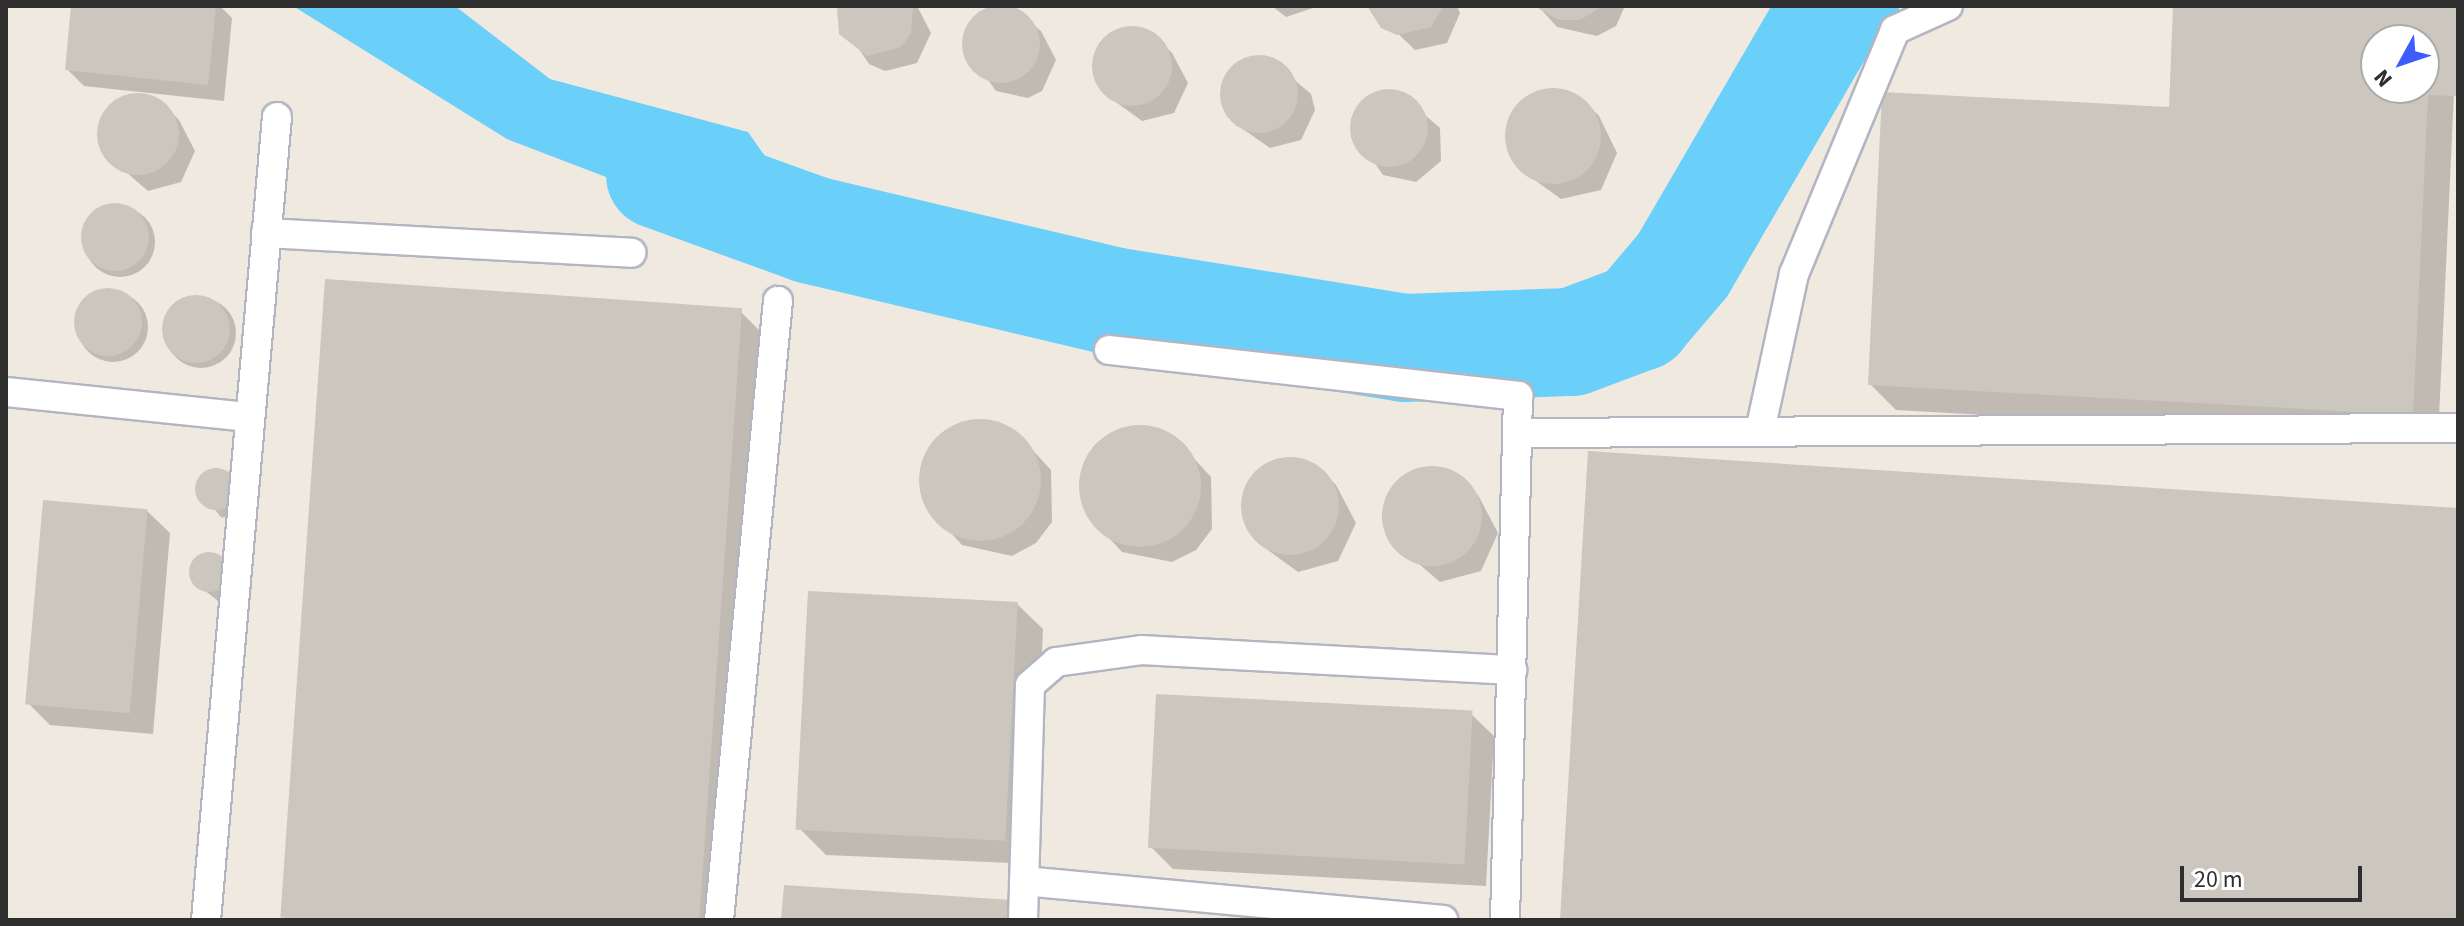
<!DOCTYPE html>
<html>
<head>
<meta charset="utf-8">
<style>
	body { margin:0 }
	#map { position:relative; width:2464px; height:926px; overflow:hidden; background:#f0e9e0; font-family:"Source Sans 3",sans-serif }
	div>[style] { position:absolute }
	.water>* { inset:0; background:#6ad0fa }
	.shadow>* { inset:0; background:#0003 }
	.round { border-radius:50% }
	.river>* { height:108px; margin:-54px; padding:0 54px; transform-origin:54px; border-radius:54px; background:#6ad0fa }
	.building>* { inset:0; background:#cbc7be; transform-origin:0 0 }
	.roads { filter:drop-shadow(2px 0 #b3b5c2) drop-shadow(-2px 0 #b3b5c2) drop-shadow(0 2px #b3b5c2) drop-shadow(0 -2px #b3b5c2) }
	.service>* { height:28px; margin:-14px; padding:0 14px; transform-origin:14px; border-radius:14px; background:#fff }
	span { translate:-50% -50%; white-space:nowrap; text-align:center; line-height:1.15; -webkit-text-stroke:8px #fff; paint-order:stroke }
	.frame { position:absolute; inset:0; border:8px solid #2e2e2e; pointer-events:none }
	.north { position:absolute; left:2360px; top:24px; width:80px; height:80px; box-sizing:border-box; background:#fff; border:2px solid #ababab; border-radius:50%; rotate:230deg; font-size:22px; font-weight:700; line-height:32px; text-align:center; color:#2e2e2e }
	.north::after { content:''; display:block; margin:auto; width:28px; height:36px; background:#3e5dff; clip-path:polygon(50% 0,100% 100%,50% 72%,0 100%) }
	.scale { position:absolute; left:2180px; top:866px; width:182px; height:36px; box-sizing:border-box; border:4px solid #2e2e2e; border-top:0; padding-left:10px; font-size:24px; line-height:28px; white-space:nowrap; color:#2e2e2e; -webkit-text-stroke:6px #fff; paint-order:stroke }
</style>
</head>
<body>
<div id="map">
	<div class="water">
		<i style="clip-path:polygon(293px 6px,455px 6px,550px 79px,748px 132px,803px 210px,794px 249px,507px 139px)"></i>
	</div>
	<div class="shadow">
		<i style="clip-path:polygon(73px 6px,220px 6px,232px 18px,224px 101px,84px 86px,68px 70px)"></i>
		<i style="clip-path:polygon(842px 6px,917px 6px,931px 33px,917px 63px,885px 71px,869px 64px,837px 16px)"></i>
		<i style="clip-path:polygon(1009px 6px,1041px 31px,1056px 60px,1042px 91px,1028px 98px,996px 91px,962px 44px,976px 15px)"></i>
		<i style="clip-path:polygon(1272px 6px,1319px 6px,1286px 17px)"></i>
		<i style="clip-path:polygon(1369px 6px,1457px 6px,1460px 13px,1447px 43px,1415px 50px)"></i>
		<i style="clip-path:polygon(1538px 6px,1625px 6px,1616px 26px,1597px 36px,1557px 27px)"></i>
		<i style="clip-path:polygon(evenodd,2175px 6px,2458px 6px,2438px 440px,1896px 410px,1870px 384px,2171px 109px,2175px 6px,2376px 40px,2424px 40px,2424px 88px,2376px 88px,2376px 40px)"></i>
		<i style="clip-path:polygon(1122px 29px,1155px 36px,1172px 53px,1188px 83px,1174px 113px,1142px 121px,1109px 97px,1094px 67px,1107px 37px)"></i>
		<i style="clip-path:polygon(1267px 57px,1311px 94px,1315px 110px,1301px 140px,1270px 148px,1237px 125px,1222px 94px,1235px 64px)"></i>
		<i style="clip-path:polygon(1396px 90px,1440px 128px,1441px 161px,1416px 182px,1383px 175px,1351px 128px,1364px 99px)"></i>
		<i style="clip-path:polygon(1541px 91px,1582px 99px,1599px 116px,1617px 153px,1601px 190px,1561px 199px,1525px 173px,1506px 137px,1523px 100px)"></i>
		<i style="clip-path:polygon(129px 96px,162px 103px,179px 120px,195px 151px,181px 182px,148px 191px,103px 152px,102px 118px)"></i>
		<i class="round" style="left:85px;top:207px;width:70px;height:70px"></i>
		<i class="round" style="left:78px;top:292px;width:70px;height:70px"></i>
		<i class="round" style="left:166px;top:298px;width:70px;height:70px"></i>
		<i style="clip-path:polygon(741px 312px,767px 338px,728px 920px,287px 920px)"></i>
		<i style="clip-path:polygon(965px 422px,1016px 432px,1051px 470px,1052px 522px,1036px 543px,1012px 556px,962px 545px,927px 507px,925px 455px,942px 434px)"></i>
		<i style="clip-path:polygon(1125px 428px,1176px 439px,1211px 477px,1212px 529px,1196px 550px,1172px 562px,1122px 552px,1087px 514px,1085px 462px,1102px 441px)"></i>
		<i style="clip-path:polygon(1277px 460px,1319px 468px,1336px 485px,1356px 523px,1338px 561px,1298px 572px,1261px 545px,1241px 508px,1246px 486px)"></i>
		<i style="clip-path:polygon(1441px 469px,1478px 495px,1498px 533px,1481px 571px,1440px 582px,1389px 538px,1383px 518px,1401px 479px)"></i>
		<i style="clip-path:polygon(220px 470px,235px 480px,244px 506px,222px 518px,197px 489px,203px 474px)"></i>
		<i style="clip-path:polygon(147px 511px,170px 533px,153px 734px,50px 725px,28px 703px)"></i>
		<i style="clip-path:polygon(216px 553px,234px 597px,218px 601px,194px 582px,193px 564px)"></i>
		<i style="clip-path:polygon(1017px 604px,1043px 629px,1033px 864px,826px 855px,800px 829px)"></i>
		<i style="clip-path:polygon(1471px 714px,1494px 736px,1486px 886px,1173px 869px,1151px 847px)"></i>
	</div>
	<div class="river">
		<i style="left:660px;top:175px;width:162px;rotate:19.9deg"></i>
		<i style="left:812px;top:230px;width:308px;rotate:13.3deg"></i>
		<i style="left:1112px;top:301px;width:297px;rotate:9.1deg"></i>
		<i style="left:1405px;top:348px;width:167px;rotate:-2.1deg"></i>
		<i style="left:1572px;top:342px;width:72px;rotate:-20.5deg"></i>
		<i style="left:1639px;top:317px;width:68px;rotate:-49.8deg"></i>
		<i style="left:1683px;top:265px;width:274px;rotate:-59.8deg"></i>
		<i style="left:1821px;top:28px;width:33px;rotate:-43deg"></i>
	</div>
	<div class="building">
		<i class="round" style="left:962px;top:5px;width:78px;height:78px"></i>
		<i style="clip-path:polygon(71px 6px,216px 6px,208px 85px,65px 70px)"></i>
		<i style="clip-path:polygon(837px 6px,913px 6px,911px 33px,901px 47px,867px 56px,839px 34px)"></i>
		<i style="clip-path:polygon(1367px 6px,1443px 6px,1431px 27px,1397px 35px,1381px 28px)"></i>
		<i style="clip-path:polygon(1534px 6px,1603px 6px,1580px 20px,1559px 20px)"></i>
		<i style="clip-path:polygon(evenodd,2173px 6px,2458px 6px,2458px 96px,2428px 95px,2413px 415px,1868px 385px,1882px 92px,2169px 107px,2173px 6px,2376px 40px,2424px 40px,2424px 88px,2376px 88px,2376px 40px)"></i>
		<i class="round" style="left:1092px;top:26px;width:80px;height:80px"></i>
		<i class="round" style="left:1220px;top:55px;width:78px;height:78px"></i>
		<i class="round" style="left:1505px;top:88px;width:96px;height:96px"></i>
		<i class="round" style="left:1350px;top:89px;width:78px;height:78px"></i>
		<i class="round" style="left:97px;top:93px;width:82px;height:82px"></i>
		<i class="round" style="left:81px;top:203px;width:68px;height:68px"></i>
		<i style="left:325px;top:279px;width:418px;height:640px;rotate:4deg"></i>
		<i class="round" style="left:74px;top:288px;width:68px;height:68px"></i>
		<i class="round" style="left:162px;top:295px;width:68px;height:68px"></i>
		<i class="round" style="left:919px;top:419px;width:122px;height:122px"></i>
		<i class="round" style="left:1079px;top:425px;width:122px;height:122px"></i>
		<i style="clip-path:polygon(1588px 451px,2458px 508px,2458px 920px,1560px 920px)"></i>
		<i class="round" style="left:1241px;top:457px;width:98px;height:98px"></i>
		<i class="round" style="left:1382px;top:466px;width:100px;height:100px"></i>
		<i class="round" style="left:195px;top:468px;width:42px;height:42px"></i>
		<i style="left:43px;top:500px;width:105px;height:205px;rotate:5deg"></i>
		<i class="round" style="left:189px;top:552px;width:40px;height:40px"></i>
		<i style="left:808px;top:591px;width:210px;height:239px;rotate:3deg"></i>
		<i style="left:1156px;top:694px;width:317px;height:154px;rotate:3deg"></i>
		<i style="clip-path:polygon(784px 885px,1012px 900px,1011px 920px,781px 920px)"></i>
	</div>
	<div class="roads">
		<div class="service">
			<i style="left:266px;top:233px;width:366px;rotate:3.1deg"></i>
			<i style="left:1109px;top:350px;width:412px;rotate:6.4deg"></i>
			<i style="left:1518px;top:396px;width:524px;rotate:91.42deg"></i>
			<i style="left:6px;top:392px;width:245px;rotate:5.9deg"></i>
			<i style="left:1760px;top:431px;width:161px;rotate:-77.8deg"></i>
			<i style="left:1794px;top:274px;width:264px;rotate:-67.5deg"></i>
			<i style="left:1895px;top:30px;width:58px;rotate:-24.4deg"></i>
			<i style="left:1520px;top:433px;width:938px;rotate:-0.31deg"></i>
			<i style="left:1024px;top:881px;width:421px;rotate:5.3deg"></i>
			<i style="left:206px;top:920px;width:806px;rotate:-84.95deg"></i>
			<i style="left:719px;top:920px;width:622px;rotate:-84.56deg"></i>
			<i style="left:1023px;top:920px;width:235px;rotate:-88.3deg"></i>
			<i style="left:1030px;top:685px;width:35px;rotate:-41deg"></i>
			<i style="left:1056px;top:662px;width:86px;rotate:-8deg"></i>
			<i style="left:1141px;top:650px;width:372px;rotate:3.1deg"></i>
		</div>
	</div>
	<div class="frame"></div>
	<div class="north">N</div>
	<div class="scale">20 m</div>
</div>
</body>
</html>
